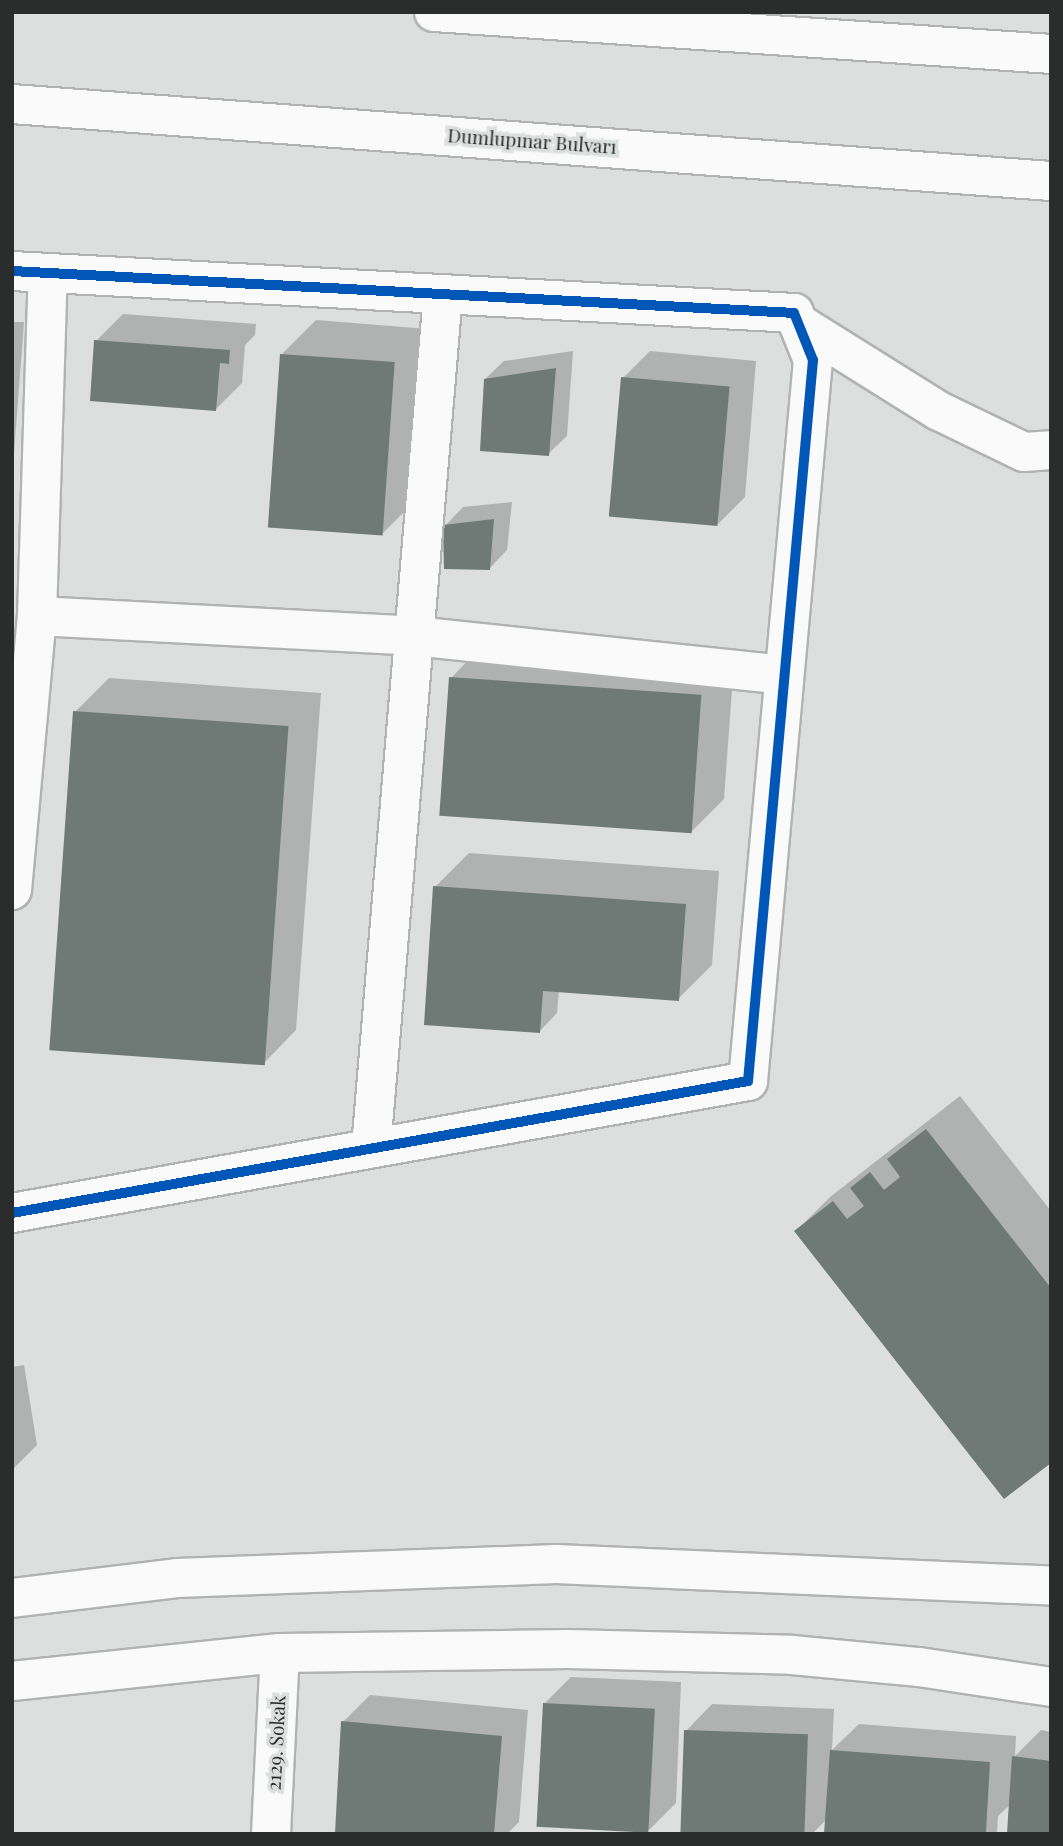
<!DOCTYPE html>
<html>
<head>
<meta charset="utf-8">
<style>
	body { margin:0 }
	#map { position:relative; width:1063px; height:1846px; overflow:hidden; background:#dcdfde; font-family:"Playfair Display",serif }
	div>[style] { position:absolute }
	.shadow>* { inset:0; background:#0003 }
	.building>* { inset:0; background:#6f7a76; transform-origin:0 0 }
	.roads { filter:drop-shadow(2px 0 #b1b3b2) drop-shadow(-2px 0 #b1b3b2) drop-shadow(0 2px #b1b3b2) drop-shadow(0 -2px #b1b3b2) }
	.minor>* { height:38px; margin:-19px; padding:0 19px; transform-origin:19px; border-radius:19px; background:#fafafa }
	.tertiary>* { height:38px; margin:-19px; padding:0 19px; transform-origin:19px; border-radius:19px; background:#fafafa }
	.trunk>* { height:38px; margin:-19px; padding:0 19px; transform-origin:19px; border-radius:19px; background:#fafafa }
	.cycleway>* { height:10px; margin:-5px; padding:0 5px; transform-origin:5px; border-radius:5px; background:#0057b8 }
	span { translate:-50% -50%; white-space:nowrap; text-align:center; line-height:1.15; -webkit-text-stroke:7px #dbe0de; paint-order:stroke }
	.street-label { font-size:19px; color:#2b2d2c }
	.frame { position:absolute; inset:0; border:14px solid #2b2d2c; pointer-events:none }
</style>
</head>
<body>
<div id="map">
	<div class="shadow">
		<i style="clip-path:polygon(123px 314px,256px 324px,255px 335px,245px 345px,242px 383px,216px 409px,96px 341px)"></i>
		<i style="clip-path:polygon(316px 320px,428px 329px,415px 501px,381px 535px,282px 354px)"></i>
		<i style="clip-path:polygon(12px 322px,24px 322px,12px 480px)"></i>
		<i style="clip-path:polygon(573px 351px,567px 436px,548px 454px,485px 379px,504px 361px)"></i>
		<i style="clip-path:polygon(650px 351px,756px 361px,745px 497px,718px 524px,623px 378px)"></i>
		<i style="clip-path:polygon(512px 502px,507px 550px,489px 569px,445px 526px,463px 507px)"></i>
		<i style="clip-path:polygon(484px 644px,734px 662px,724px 799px,690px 833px,451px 678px)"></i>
		<i style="clip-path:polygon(109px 678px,321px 693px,296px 1030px,263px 1064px,75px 712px)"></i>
		<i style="clip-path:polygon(469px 853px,719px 871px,712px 965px,678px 999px,559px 990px,557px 1013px,539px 1032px,435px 887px)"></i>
		<i style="clip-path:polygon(960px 1096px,1051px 1211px,1051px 1460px,796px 1231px,830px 1197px)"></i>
		<i style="clip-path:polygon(24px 1365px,37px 1445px,12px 1470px,12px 1367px)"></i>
		<i style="clip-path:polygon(571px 1677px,681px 1682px,676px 1803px,649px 1830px,544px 1704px)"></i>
		<i style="clip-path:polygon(370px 1695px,528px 1710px,519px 1822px,507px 1834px,336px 1834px,343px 1722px)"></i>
		<i style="clip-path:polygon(712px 1704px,834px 1709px,832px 1750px,859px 1724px,1016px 1736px,1015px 1756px,1041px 1730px,1051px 1732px,1051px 1834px,1011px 1804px,998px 1816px,997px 1834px,825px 1834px,827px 1819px,812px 1834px,682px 1834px,686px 1731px)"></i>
	</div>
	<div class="building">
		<i style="clip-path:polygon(94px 340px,230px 350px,229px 364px,220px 363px,216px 411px,90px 401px)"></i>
		<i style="left:280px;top:354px;width:115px;height:174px;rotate:4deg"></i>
		<i style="clip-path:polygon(556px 368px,549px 456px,480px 451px,484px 379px)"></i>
		<i style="left:621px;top:377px;width:109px;height:140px;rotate:5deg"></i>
		<i style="clip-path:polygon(494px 519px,490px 570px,444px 569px,443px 525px)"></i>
		<i style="left:449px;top:677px;width:253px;height:139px;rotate:4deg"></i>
		<i style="left:73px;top:711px;width:216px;height:340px;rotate:4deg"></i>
		<i style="clip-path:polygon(433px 886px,686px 904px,679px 1001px,543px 991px,540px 1033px,424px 1025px)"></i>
		<i style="clip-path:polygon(926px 1129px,1051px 1288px,1051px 1463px,1004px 1499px,794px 1231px,833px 1201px,847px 1219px,864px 1206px,850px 1188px,870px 1172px,884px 1190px,900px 1177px,887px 1159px)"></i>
		<i style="left:543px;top:1703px;width:112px;height:124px;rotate:3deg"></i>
		<i style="clip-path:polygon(341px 1721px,502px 1736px,494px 1834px,335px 1834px)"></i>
		<i style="left:684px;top:1730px;width:124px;height:104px;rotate:2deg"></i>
		<i style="clip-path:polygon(830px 1750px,990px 1762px,986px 1832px,824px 1834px)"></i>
		<i style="clip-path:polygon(1012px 1756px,1051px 1761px,1051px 1834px,1007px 1834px)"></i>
	</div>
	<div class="roads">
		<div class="minor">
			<i style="left:12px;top:271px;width:783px;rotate:3.07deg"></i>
			<i style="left:794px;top:313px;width:51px;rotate:68deg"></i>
			<i style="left:813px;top:360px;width:724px;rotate:95.15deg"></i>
			<i style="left:748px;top:1081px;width:748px;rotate:169.83deg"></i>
			<i style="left:798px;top:323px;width:166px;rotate:32deg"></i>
			<i style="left:939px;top:411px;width:94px;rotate:25.8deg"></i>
			<i style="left:1024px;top:452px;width:27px;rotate:-4deg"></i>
			<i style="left:37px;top:616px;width:378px;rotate:3deg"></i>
			<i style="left:414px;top:636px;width:372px;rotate:6deg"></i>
			<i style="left:12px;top:890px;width:275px;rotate:-84.8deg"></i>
			<i style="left:37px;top:616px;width:343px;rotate:-88.2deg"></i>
			<i style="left:371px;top:1148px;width:857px;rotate:-85.18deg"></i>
			<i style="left:271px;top:1834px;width:181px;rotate:-87.2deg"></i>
		</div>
		<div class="tertiary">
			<i style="left:12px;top:1598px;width:166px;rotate:-6.9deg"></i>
			<i style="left:177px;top:1578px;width:379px;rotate:-2.1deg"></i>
			<i style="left:556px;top:1564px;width:495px;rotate:2.5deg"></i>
			<i style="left:12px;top:1681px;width:269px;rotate:-6deg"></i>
			<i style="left:280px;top:1653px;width:288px;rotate:-0.8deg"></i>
			<i style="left:568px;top:1649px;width:224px;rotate:1.5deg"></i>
			<i style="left:792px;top:1655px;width:128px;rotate:5.4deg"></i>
			<i style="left:919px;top:1667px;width:134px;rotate:8.6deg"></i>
		</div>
		<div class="trunk">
			<i style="left:434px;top:12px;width:618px;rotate:3.89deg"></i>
			<i style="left:12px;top:104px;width:1042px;rotate:4.24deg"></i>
		</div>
	</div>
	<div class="cycleway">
		<i style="left:12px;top:271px;width:783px;rotate:3.07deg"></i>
		<i style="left:794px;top:313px;width:51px;rotate:68deg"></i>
		<i style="left:813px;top:360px;width:724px;rotate:95.15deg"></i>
		<i style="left:748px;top:1081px;width:748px;rotate:169.83deg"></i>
	</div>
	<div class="street-label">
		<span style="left:532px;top:141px;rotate:4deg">Dumlupınar Bulvarı</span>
		<span style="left:276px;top:1743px;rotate:-87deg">2129. Sokak</span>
	</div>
	<div class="frame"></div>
</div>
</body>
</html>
